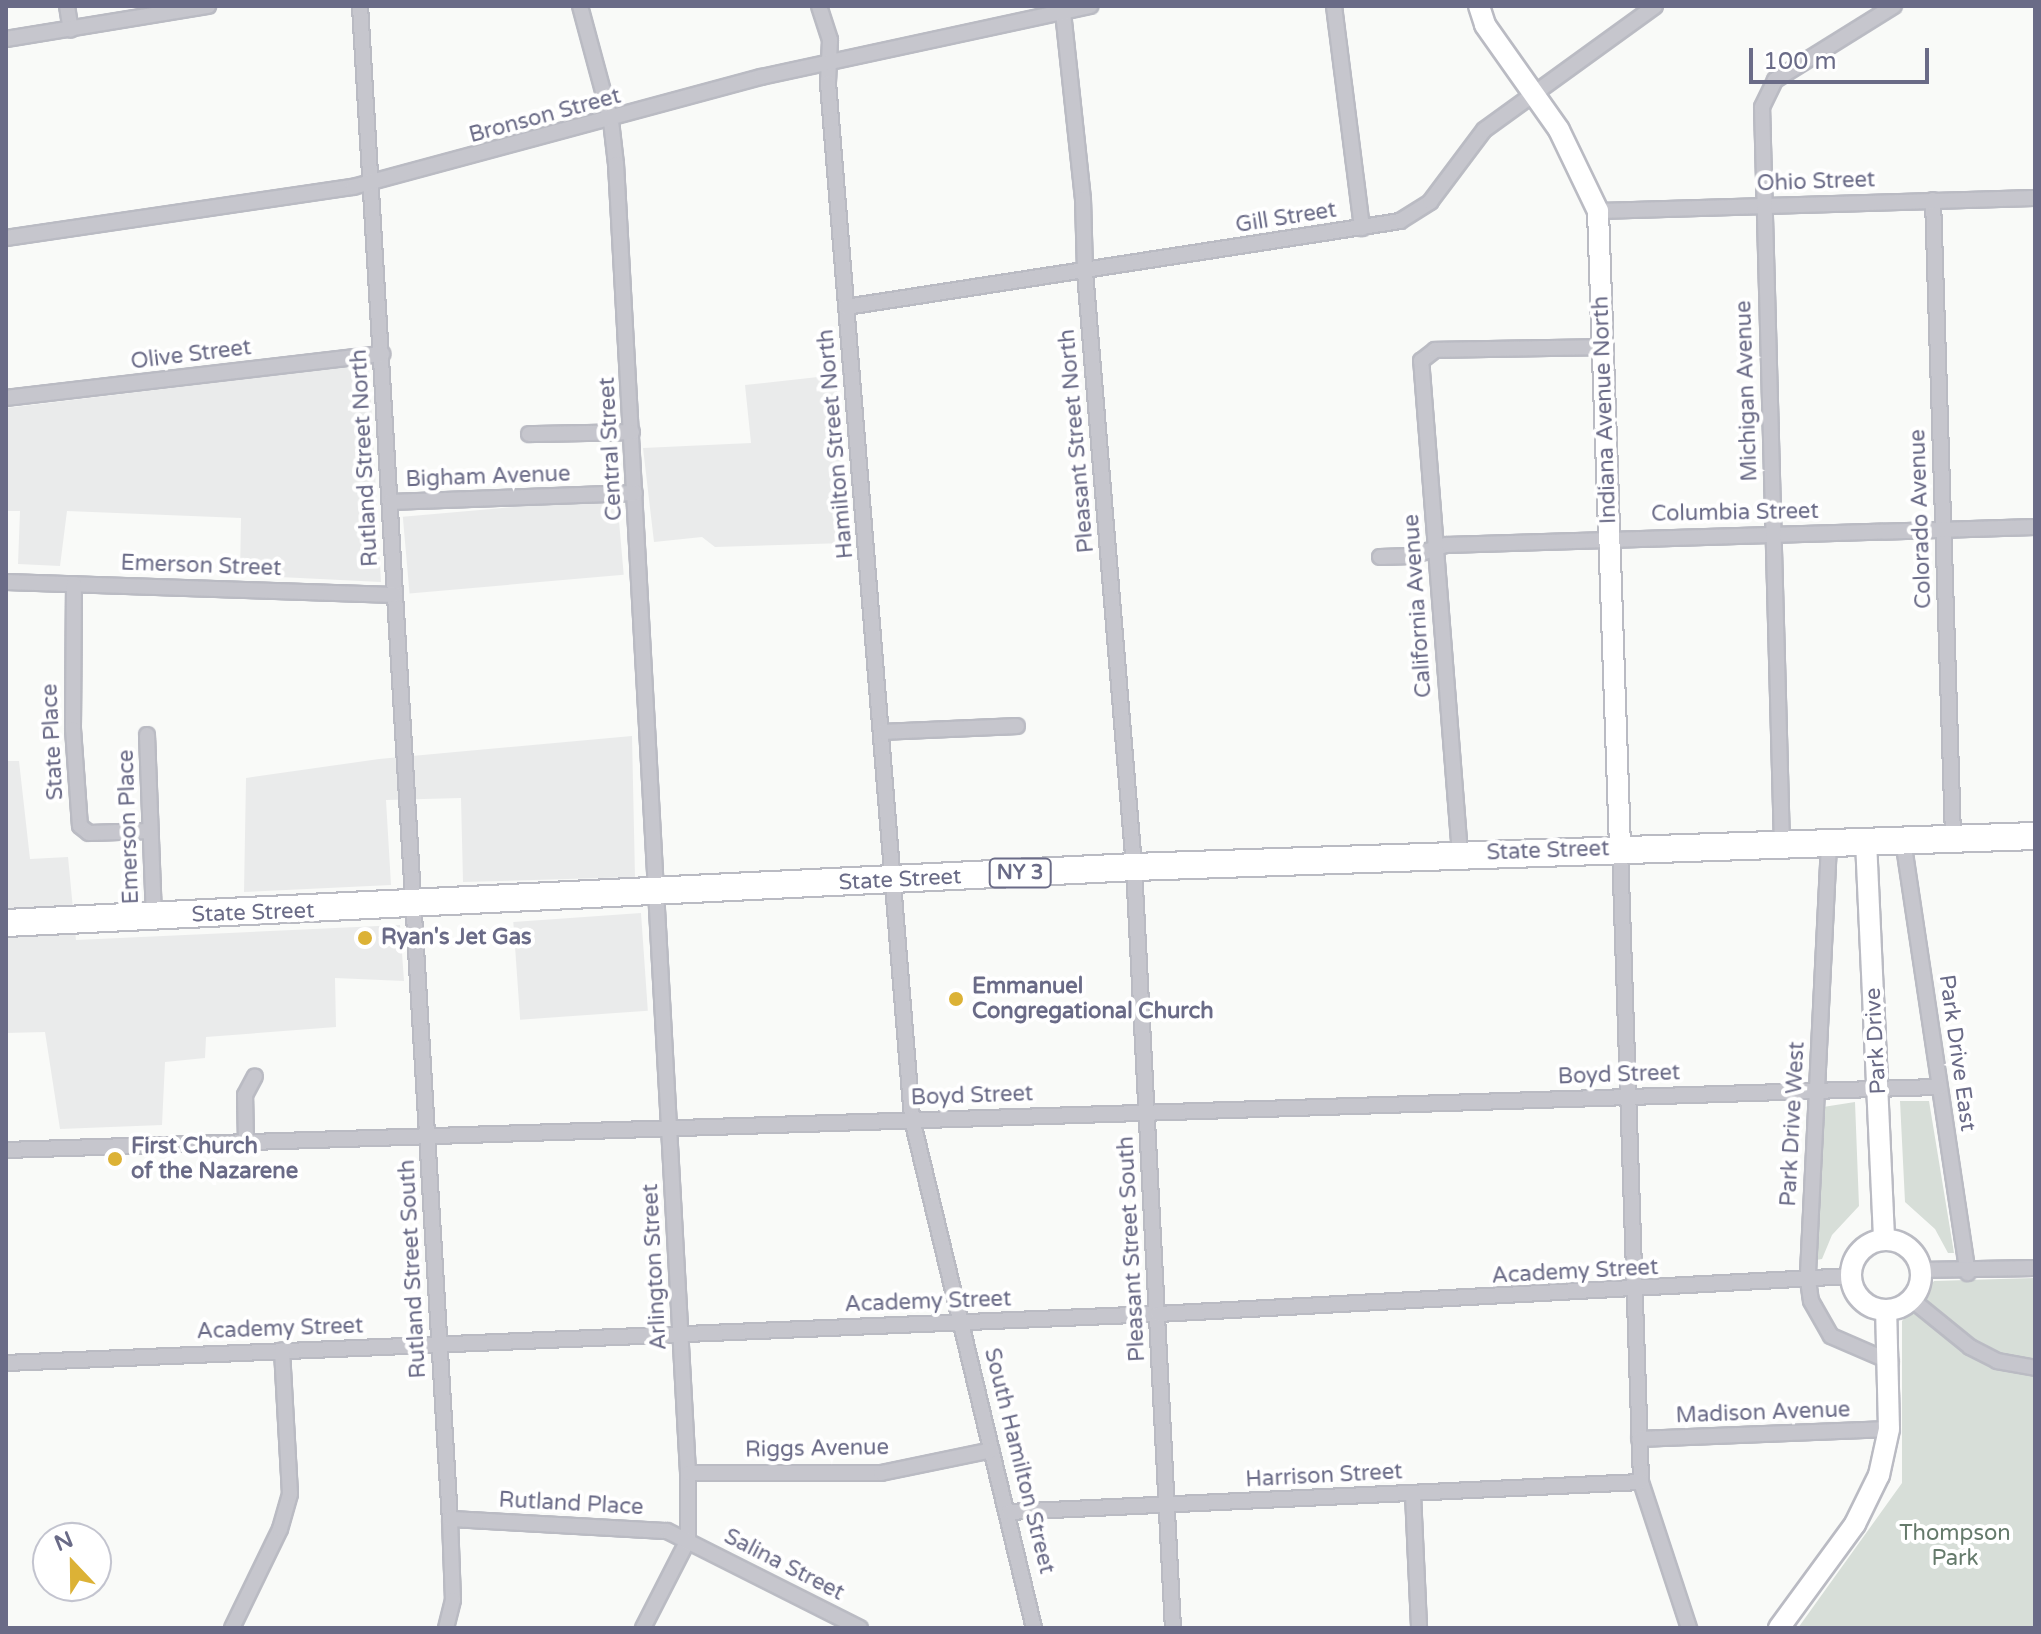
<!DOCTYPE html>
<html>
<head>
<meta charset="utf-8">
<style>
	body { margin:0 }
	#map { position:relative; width:2041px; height:1634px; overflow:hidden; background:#f9faf8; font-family:"Varela Round",sans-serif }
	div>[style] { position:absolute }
	.built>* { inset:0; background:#eaebeb; transform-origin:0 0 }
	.green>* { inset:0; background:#d7ded8 }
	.roads { filter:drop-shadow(2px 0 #babbc3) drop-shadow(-2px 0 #babbc3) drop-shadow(0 2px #babbc3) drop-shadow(0 -2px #babbc3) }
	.street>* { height:14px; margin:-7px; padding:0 7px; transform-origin:7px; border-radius:7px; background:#c6c6cd }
	.secondary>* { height:20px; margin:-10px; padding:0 10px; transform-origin:10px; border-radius:10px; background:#fff }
	.secondary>.ring { margin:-10px; padding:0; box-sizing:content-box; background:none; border:20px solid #fff; border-radius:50% }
	.highway>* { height:26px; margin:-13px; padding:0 13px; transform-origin:13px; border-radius:13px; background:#fff }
	.dots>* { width:22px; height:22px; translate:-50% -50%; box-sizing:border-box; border:4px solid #fff; border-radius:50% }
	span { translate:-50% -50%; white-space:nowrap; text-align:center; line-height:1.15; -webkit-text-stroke:8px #fff; paint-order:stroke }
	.shield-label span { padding:2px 6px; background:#fff; border:2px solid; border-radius:6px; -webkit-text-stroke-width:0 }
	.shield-label { font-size:20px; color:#6a6b87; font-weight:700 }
	.street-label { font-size:22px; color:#6a6b87 }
	.poi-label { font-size:22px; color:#6a6b87; font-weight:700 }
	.left { translate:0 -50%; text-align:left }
	.park-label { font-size:22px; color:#657a6b }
	.frame { position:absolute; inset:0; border:8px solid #6a6b87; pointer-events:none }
	.north { position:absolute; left:32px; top:1522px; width:80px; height:80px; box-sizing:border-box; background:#fff; border:2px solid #c3c4cf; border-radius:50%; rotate:338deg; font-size:22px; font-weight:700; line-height:32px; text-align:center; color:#6a6b87 }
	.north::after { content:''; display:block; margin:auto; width:28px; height:36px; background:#dcb236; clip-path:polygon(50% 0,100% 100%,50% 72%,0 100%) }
	.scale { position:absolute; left:1749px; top:48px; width:180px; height:36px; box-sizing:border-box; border:4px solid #6a6b87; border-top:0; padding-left:10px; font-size:24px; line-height:28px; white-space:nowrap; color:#6a6b87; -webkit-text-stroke:6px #fff; paint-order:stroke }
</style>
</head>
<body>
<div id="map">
	<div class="built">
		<i style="clip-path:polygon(369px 364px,381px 582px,240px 575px,241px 518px,67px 511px,60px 566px,18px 564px,20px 511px,6px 511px,6px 408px)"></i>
		<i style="clip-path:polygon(836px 375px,846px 543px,715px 547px,702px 537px,654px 542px,643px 448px,751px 443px,745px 385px)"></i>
		<i style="left:617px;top:498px;width:77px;height:215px;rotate:85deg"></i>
		<i style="clip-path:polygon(632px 736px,635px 877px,463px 882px,461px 798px,386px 800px,391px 885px,244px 892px,246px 778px,379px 759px)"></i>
		<i style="clip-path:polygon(6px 761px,19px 761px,30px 859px,68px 857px,76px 940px,400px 925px,404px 981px,335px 978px,336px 1027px,206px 1037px,205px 1058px,165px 1062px,162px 1125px,60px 1129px,45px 1032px,6px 1033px)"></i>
		<i style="left:641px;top:913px;width:98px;height:128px;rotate:86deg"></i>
	</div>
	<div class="green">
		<i style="clip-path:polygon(1900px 1101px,1929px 1101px,1954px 1253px,1948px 1253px,1935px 1229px,1905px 1202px)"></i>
		<i style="clip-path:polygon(1855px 1102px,1859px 1206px,1832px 1235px,1822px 1259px,1816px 1260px,1823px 1107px)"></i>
		<i style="clip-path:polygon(2035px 1278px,2035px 1628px,1798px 1628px,1902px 1483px,1902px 1321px,1934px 1281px)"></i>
	</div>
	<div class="roads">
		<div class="street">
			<i style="left:67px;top:6px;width:24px;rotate:81deg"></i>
			<i style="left:360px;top:6px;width:1516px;rotate:86.6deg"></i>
			<i style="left:450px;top:1519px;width:81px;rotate:87.9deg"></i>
			<i style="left:453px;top:1600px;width:29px;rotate:104deg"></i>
			<i style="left:580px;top:6px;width:119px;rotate:74.9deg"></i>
			<i style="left:611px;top:121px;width:43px;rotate:83.4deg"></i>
			<i style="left:616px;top:164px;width:1311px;rotate:86.85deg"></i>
			<i style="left:688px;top:1473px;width:67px;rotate:90deg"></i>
			<i style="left:688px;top:1540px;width:99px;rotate:117.1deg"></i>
			<i style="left:819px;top:6px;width:36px;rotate:72deg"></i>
			<i style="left:830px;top:40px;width:43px;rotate:92.7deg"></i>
			<i style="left:828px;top:83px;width:1039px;rotate:85.36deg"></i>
			<i style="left:912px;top:1119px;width:523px;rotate:76.52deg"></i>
			<i style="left:1334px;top:6px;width:224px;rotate:82.8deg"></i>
			<i style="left:1063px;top:12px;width:188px;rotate:83.9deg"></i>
			<i style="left:1083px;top:199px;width:73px;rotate:88.4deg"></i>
			<i style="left:1085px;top:272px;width:597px;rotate:85.29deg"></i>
			<i style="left:1134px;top:867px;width:762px;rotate:87.07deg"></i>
			<i style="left:6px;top:39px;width:205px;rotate:-9.3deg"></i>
			<i style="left:1933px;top:200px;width:638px;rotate:88.2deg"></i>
			<i style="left:1598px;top:211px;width:437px;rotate:-1.7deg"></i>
			<i style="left:6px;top:238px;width:351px;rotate:-8.4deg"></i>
			<i style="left:353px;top:187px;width:423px;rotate:-15.1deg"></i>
			<i style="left:761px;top:77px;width:337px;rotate:-12.2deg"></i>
			<i style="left:846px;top:307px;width:561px;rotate:-8.82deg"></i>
			<i style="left:1400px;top:221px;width:36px;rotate:-32deg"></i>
			<i style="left:1430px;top:202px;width:90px;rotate:-53.1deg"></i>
			<i style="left:1484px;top:130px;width:211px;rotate:-35.9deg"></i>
			<i style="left:6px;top:398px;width:379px;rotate:-6.7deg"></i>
			<i style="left:529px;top:434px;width:103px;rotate:-1.1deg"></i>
			<i style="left:390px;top:502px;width:245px;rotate:-2.1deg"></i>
			<i style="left:1380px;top:557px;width:32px;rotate:-2deg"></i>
			<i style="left:1412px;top:556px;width:36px;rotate:-18deg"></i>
			<i style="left:1446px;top:545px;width:589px;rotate:-1.75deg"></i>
			<i style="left:6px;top:582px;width:389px;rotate:1.9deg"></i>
			<i style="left:74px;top:584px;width:145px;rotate:90.4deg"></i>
			<i style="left:73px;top:729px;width:97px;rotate:85.9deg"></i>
			<i style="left:80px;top:826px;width:11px;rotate:38deg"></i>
			<i style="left:89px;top:833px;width:61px;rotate:-1.9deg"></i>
			<i style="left:882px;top:732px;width:135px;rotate:-2.5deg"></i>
			<i style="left:147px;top:735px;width:181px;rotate:87.8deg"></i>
			<i style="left:1903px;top:840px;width:438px;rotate:81.5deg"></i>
			<i style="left:1829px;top:844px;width:437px;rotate:92.8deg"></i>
			<i style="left:1808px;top:1280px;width:21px;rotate:82deg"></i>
			<i style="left:1811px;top:1301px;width:40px;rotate:60.3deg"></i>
			<i style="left:1831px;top:1336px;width:65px;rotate:23.4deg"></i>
			<i style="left:1782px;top:845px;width:738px;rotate:-91.55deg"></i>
			<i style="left:1762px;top:107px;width:30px;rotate:-64deg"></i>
			<i style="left:1775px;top:80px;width:140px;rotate:-31.9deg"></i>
			<i style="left:1620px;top:848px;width:634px;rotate:88.1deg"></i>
			<i style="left:1641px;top:1482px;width:154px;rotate:71.8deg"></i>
			<i style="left:1460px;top:854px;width:495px;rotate:-94.5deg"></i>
			<i style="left:1421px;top:361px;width:18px;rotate:-38deg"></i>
			<i style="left:1435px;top:350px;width:168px;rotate:-1deg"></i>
			<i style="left:246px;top:1141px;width:46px;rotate:-91.2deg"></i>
			<i style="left:245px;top:1095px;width:21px;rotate:-62deg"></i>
			<i style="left:6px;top:1150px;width:1934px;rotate:-1.87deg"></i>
			<i style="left:1920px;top:1270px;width:115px;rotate:-1deg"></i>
			<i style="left:1911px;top:1299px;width:76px;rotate:39.1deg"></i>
			<i style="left:1970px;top:1347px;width:30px;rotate:27deg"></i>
			<i style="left:1997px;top:1361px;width:39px;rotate:10deg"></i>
			<i style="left:6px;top:1363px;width:1153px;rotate:-2.44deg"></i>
			<i style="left:1158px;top:1314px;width:694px;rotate:-3.14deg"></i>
			<i style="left:1639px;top:1439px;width:250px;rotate:-2.3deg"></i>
			<i style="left:688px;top:1473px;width:193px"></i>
			<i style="left:881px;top:1473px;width:113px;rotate:-11.7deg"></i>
			<i style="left:1413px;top:1494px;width:134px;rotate:87.4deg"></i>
			<i style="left:1009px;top:1512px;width:633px;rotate:-2.72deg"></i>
			<i style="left:450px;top:1519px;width:217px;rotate:3.2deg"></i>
			<i style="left:667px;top:1531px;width:216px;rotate:26.7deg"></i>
			<i style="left:232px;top:1628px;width:110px;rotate:-64.1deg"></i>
			<i style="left:280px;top:1529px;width:36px;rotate:-74deg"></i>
			<i style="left:290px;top:1494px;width:144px;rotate:-93.2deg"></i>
		</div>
		<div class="secondary">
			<i style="left:1479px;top:6px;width:20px;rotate:72deg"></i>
			<i style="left:1485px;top:25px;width:128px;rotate:54.8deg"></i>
			<i style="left:1559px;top:130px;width:90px;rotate:64.3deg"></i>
			<i style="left:1598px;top:211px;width:637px;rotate:88.02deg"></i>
			<i style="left:1866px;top:841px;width:399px;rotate:87.4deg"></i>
			<i class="ring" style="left:1851px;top:1240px;width:50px;height:50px"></i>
			<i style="left:1779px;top:1628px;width:129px;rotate:-53.8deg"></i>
			<i style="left:1855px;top:1524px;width:55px;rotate:-63.9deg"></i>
			<i style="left:1879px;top:1475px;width:47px;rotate:-77.7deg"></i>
			<i style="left:1889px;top:1429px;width:119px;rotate:-91.4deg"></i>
		</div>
		<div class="highway">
			<i style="left:6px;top:923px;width:1129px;rotate:-2.84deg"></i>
			<i style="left:1134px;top:867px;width:902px;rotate:-1.97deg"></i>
		</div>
	</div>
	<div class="dots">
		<i style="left:365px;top:938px;background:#dcb236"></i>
		<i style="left:956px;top:999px;background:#dcb236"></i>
		<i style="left:115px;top:1159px;background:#dcb236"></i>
	</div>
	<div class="shield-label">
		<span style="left:1020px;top:873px">NY 3</span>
	</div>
	<div class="street-label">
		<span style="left:545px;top:116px;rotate:-15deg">Bronson Street</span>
		<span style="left:1816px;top:182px;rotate:-2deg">Ohio Street</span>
		<span style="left:1286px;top:218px;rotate:-9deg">Gill Street</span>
		<span style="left:191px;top:355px;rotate:-7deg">Olive Street</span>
		<span style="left:1747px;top:391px;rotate:-92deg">Michigan Avenue</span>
		<span style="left:1605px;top:410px;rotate:-92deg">Indiana Avenue North</span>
		<span style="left:1077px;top:441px;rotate:-95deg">Pleasant Street North</span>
		<span style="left:836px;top:444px;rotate:-95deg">Hamilton Street North</span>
		<span style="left:611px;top:449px;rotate:-93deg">Central Street</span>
		<span style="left:365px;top:458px;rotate:-93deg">Rutland Street North</span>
		<span style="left:488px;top:477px;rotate:-2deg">Bigham Avenue</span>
		<span style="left:1735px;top:513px;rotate:-1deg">Columbia Street</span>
		<span style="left:1921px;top:519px;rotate:-92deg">Colorado Avenue</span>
		<span style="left:201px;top:566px;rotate:2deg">Emerson Street</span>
		<span style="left:1418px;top:606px;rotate:-94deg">California Avenue</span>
		<span style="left:53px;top:742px;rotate:-93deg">State Place</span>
		<span style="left:129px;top:827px;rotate:-92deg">Emerson Place</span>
		<span style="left:1548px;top:851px;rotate:-2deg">State Street</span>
		<span style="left:900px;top:880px;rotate:-3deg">State Street</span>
		<span style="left:253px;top:913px;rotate:-2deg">State Street</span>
		<span style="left:1876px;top:1041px;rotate:-93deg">Park Drive</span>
		<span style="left:1957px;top:1053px;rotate:82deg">Park Drive East</span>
		<span style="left:1619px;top:1075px;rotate:-2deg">Boyd Street</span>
		<span style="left:972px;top:1096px;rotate:-2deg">Boyd Street</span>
		<span style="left:1793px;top:1124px;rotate:-87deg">Park Drive West</span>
		<span style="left:1132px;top:1249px;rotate:-93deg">Pleasant Street South</span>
		<span style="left:655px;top:1267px;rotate:-93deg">Arlington Street</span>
		<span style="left:413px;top:1269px;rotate:-93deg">Rutland Street South</span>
		<span style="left:1575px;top:1272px;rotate:-3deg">Academy Street</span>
		<span style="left:928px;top:1302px;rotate:-2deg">Academy Street</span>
		<span style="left:280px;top:1329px;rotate:-2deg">Academy Street</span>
		<span style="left:1763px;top:1413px;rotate:-2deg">Madison Avenue</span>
		<span style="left:817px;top:1449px;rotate:-1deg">Riggs Avenue</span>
		<span style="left:1019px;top:1461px;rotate:76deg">South Hamilton Street</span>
		<span style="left:1324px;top:1476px;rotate:-3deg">Harrison Street</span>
		<span style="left:571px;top:1504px;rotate:3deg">Rutland Place</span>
		<span style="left:784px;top:1565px;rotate:27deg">Salina Street</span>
	</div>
	<div class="poi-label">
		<span class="left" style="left:381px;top:938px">Ryan's Jet Gas</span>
		<span class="left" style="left:972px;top:999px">Emmanuel<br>Congregational Church</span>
		<span class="left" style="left:131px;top:1159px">First Church<br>of the Nazarene</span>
	</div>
	<div class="park-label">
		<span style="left:1955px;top:1546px">Thompson<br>Park</span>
	</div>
	<div class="frame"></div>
	<div class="north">N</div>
	<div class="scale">100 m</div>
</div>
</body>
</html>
